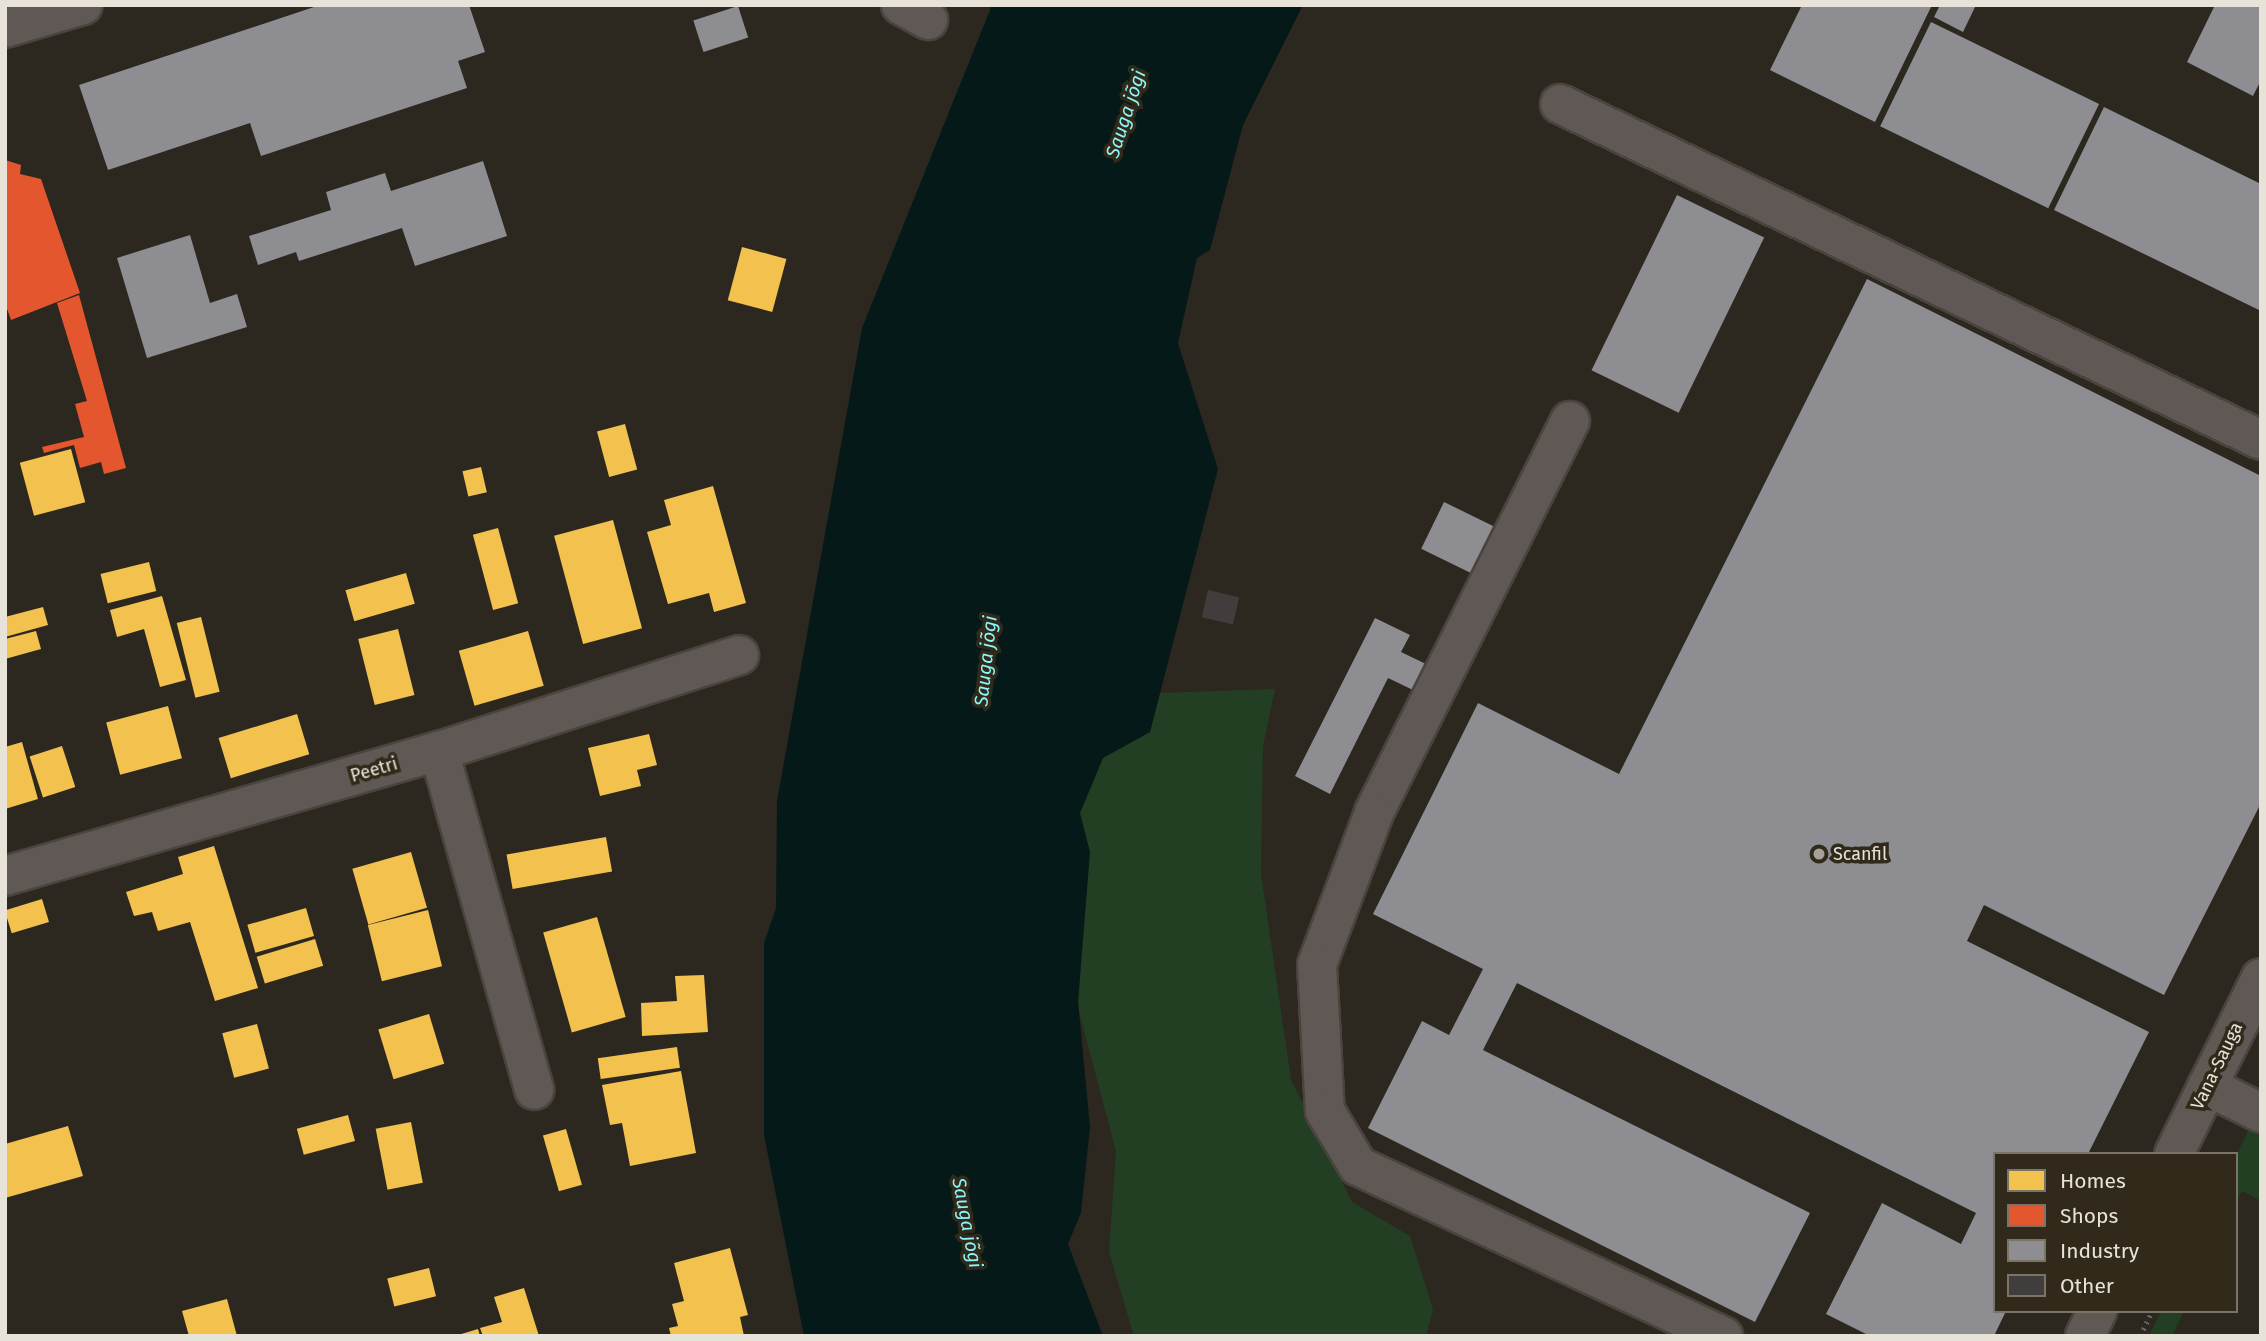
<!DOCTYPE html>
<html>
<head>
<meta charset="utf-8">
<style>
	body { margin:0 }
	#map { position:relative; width:2266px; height:1341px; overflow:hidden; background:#2c281f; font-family:"Fira Sans",sans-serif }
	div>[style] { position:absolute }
	.green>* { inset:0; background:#223f24 }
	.water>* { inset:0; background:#061919 }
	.homes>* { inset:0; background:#f2c14e; transform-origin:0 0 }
	.shops>* { inset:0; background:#e4572e }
	.industry>* { inset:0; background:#8d8d92; transform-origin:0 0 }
	.building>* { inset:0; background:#403d3c; transform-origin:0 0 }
	.path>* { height:4.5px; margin-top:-2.25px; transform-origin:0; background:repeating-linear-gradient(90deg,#68645f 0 2px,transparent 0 7px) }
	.roads { filter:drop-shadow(2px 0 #49453e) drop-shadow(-2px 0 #49453e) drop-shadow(0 2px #49453e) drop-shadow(0 -2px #49453e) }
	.minor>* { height:38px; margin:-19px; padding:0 19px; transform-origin:19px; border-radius:19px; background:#605855 }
	.dots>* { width:19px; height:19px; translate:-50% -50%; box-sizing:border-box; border:4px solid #312a1a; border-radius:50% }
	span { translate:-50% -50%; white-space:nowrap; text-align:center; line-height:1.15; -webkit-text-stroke:7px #312a1a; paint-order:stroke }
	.street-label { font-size:18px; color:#e7e3d9 }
	.poi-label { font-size:18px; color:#e7e3d9 }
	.left { translate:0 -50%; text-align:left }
	.water-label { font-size:19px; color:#8bf7fc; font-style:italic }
	.frame { position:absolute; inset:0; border:7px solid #e7e3d9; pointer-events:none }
	.legend { position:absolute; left:1993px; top:1152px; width:245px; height:161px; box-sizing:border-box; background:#312a1a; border:2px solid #7a7466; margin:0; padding:9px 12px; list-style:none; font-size:21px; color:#e7e3d9 }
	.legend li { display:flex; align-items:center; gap:14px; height:35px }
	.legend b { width:35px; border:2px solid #7a7466 }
</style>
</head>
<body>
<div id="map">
	<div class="green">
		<i style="clip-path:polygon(1275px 689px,1263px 746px,1261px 874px,1291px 1080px,1352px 1202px,1410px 1236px,1433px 1310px,1426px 1336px,1134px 1336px,1109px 1252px,1116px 1151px,1078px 1008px,1089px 859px,1080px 813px,1103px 758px,1150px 732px,1160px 693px)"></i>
		<i style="clip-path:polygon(2249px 1129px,2261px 1136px,2261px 1201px,2242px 1191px,2236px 1202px,2236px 1156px)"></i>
		<i style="clip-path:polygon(2161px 1311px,2184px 1311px,2172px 1336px,2149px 1336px)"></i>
	</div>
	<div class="water">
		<i style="clip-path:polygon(992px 5px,1303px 5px,1243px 125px,1210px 250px,1197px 258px,1178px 343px,1218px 469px,1150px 732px,1103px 758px,1080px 813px,1090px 852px,1078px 1001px,1090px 1127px,1081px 1213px,1068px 1244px,1103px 1336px,804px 1336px,764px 1135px,764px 943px,776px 908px,777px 801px,862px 328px)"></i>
	</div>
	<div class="homes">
		<i style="left:742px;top:247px;width:46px;height:55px;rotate:15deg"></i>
		<i style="left:625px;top:424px;width:47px;height:29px;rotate:75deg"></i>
		<i style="left:71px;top:449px;width:55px;height:53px;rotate:75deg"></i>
		<i style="left:481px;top:467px;width:26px;height:19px;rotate:77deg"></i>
		<i style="clip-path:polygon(713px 486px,746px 603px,714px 612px,709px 593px,668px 604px,647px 532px,671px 525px,664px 500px)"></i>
		<i style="left:613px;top:520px;width:112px;height:61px;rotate:75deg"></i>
		<i style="left:498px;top:528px;width:78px;height:26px;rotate:75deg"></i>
		<i style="left:149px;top:562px;width:30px;height:50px;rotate:76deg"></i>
		<i style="left:406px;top:573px;width:32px;height:63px;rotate:74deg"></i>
		<i style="clip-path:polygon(162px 596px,186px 680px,160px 687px,144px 629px,117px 637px,110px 610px)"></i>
		<i style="clip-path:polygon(43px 607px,48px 625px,5px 637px,5px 617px)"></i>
		<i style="left:201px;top:617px;width:77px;height:25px;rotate:76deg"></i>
		<i style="left:398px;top:629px;width:68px;height:41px;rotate:76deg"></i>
		<i style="clip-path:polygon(36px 631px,41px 649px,5px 659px,5px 639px)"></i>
		<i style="left:528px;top:631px;width:57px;height:72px;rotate:74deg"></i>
		<i style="left:168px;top:706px;width:54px;height:64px;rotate:75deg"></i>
		<i style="left:297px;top:714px;width:42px;height:82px;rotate:73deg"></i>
		<i style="clip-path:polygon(649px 734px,657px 765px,637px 770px,641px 786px,600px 796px,588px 748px)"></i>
		<i style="clip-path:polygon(22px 742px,38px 799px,5px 809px,5px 747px)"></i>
		<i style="left:62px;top:746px;width:43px;height:34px;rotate:72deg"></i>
		<i style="left:606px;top:837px;width:35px;height:101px;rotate:80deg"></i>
		<i style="clip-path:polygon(214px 846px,258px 988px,215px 1001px,190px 922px,158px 931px,152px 912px,134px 916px,126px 892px,183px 874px,178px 857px)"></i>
		<i style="left:411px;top:852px;width:58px;height:61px;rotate:74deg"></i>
		<i style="left:42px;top:899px;width:24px;height:39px;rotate:73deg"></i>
		<i style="left:306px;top:908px;width:29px;height:61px;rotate:74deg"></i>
		<i style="left:428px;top:910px;width:58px;height:62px;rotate:76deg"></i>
		<i style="left:597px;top:917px;width:104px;height:56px;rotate:74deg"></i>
		<i style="left:315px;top:939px;width:28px;height:61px;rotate:73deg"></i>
		<i style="clip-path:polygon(704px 975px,708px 1032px,642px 1036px,641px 1003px,677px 1001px,675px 976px)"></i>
		<i style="left:429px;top:1014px;width:52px;height:53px;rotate:73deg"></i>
		<i style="left:257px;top:1024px;width:46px;height:36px;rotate:75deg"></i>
		<i style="left:677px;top:1047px;width:21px;height:80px;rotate:82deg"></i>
		<i style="clip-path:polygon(681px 1071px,696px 1153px,630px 1166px,622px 1123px,610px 1125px,602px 1085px)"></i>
		<i style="left:348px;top:1115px;width:27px;height:53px;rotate:75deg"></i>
		<i style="left:411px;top:1122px;width:62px;height:36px;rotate:79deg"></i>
		<i style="clip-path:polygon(68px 1126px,83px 1176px,5px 1198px,5px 1144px)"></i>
		<i style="left:566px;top:1129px;width:58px;height:24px;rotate:74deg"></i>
		<i style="clip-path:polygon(730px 1248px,748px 1315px,740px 1317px,744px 1336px,671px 1336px,669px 1328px,678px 1326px,672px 1304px,684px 1301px,674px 1263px)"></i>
		<i style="left:429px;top:1268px;width:29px;height:43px;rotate:76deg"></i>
		<i style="clip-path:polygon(524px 1288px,539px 1336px,483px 1336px,480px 1328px,502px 1322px,494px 1297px)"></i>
		<i style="clip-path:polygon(227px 1299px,237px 1336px,189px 1336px,182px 1311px)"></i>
		<i style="clip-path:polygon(478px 1329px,480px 1336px,458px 1336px,458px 1335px)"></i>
	</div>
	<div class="shops">
		<i style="clip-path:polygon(5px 160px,21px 165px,20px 174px,41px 179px,80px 293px,11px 320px,5px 303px)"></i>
		<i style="clip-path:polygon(79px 295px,126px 468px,104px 474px,101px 462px,80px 468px,74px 445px,44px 453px,42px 447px,84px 437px,75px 404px,87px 401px,57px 303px)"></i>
	</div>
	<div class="industry">
		<i style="clip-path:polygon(320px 5px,469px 5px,485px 52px,458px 61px,467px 88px,261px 156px,250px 123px,108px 170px,79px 85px)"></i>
		<i style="clip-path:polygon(1802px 5px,1932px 5px,1875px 122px,1770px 70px)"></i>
		<i style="clip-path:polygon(1940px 5px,1976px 5px,1963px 32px,1934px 17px)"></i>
		<i style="clip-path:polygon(2215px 5px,2261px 5px,2261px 80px,2253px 96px,2187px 62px)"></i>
		<i style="left:738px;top:6px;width:33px;height:47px;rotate:72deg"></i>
		<i style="left:1931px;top:22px;width:187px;height:116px;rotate:26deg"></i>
		<i style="clip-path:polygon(2104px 107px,2261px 184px,2261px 311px,2054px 210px)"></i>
		<i style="clip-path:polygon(483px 161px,507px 236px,415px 266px,402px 228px,299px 261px,296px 252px,258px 265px,249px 236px,331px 210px,326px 192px,385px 173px,391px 191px)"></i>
		<i style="left:1677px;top:195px;width:97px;height:195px;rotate:26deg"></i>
		<i style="clip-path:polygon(190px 235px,210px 303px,237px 294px,247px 327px,147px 358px,117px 258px)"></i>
		<i style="clip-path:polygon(1867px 279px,2261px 476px,2261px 803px,2164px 995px,1984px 905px,1967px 941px,2149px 1032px,2088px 1154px,1995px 1154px,1995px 1311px,2006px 1311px,1994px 1336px,1870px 1336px,1826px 1314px,1882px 1203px,1961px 1244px,1976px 1213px,1517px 983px,1483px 1050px,1810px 1213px,1755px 1322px,1368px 1128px,1422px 1021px,1449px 1035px,1483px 969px,1373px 914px,1478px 703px,1619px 774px)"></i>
		<i style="left:1444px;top:502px;width:58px;height:52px;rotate:26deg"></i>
		<i style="clip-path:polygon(1375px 618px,1410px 635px,1401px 652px,1428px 665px,1415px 691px,1388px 678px,1330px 794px,1295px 776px)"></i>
	</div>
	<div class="building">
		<i style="left:1208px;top:590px;width:32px;height:28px;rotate:13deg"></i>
	</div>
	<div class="path">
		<i style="left:2140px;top:1336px;width:28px;rotate:-64deg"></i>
	</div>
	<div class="roads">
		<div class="minor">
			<i style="left:901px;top:5px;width:31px;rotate:29deg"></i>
			<i style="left:5px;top:28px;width:81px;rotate:-16.4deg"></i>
			<i style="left:1560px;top:104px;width:777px;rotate:25.61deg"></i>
			<i style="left:1570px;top:421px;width:438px;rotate:116.6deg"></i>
			<i style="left:1374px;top:813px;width:162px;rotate:110.6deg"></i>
			<i style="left:1317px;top:965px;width:146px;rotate:86.9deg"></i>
			<i style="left:1325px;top:1111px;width:64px;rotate:59deg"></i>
			<i style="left:1358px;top:1166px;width:403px;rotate:25deg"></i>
			<i style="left:439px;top:751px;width:352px;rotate:74.3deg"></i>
			<i style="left:5px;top:876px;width:452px;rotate:-16.1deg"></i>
			<i style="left:439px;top:751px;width:315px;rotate:-17.7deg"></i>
			<i style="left:2207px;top:1086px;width:60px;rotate:26.6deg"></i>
			<i style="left:2174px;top:1154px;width:196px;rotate:-63.7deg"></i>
			<i style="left:2085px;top:1336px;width:28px;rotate:-64deg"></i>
		</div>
	</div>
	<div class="dots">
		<i style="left:1819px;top:854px;background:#a6a298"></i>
	</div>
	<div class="street-label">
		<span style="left:374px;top:770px;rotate:-16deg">Peetri</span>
		<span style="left:2217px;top:1066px;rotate:-64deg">Vana-Sauga</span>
	</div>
	<div class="poi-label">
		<span class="left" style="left:1833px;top:854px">Scanfil</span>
	</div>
	<div class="water-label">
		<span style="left:1126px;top:114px;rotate:-72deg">Sauga jõgi</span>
		<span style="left:986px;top:661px;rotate:-84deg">Sauga jõgi</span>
		<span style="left:967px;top:1223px;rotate:79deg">Sauga jõgi</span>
	</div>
	<div class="frame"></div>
	<ul class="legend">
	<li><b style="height:19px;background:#f2c14e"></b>Homes</li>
	<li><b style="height:19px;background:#e4572e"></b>Shops</li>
	<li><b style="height:19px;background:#8d8d92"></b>Industry</li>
	<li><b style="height:19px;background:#403d3c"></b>Other</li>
	</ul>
</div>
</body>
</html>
